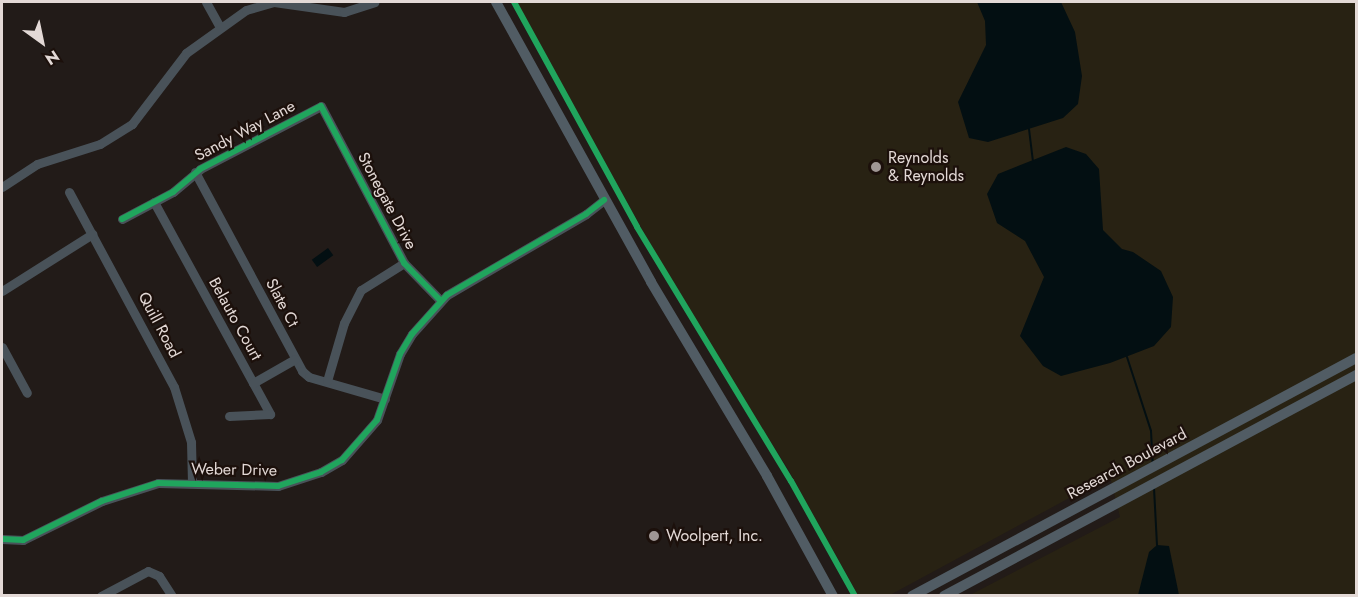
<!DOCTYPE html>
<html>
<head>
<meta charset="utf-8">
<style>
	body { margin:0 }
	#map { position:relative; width:1358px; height:597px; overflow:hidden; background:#221b18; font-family:Jost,sans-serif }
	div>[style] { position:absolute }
	.commercial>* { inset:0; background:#282213 }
	.water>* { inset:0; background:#030f12; transform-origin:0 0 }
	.stream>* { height:2px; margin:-1px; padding:0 1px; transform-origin:1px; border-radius:1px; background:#030f12 }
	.minor>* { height:9px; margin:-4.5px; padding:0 4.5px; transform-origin:4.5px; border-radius:4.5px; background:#495259 }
	.major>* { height:10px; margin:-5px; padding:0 5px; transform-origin:5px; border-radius:5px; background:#515c64 }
	.cycleway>* { height:6px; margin:-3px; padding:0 3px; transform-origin:3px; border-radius:3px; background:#20a55d }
	.dots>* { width:16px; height:16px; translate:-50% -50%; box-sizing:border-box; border:3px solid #1c100b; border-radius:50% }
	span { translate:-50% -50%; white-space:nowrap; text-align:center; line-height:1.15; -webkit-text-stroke:4.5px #1c100b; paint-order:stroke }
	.street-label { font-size:16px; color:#e3d9d6 }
	.poi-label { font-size:16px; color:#e3d9d6 }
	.left { translate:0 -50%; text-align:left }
	.frame { position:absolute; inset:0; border:3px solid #e3d9d6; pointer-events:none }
	.north { position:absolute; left:12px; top:12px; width:60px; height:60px; -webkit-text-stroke:4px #1c100b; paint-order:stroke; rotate:147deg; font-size:16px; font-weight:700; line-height:24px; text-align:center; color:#e3d9d6 }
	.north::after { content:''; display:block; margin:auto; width:21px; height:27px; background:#e3d9d6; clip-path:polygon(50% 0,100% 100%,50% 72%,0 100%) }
</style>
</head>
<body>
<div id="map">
	<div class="commercial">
		<i style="clip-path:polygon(516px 2px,1356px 2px,1356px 595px,970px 595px,1120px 517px,1110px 476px,890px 595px,858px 595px,788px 469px,682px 301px)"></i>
	</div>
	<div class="water">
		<i style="clip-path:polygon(977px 2px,1061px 2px,1075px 32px,1082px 76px,1078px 104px,1063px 118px,988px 142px,969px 138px,958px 102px,986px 45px,985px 21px)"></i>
		<i style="clip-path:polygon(1066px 147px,1086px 154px,1099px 169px,1103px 230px,1122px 249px,1133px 252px,1161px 271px,1173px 297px,1171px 327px,1154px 346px,1110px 363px,1061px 376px,1043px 366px,1020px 336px,1044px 277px,1025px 241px,997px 223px,987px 194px,998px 174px)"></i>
		<i style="left:328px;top:248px;width:9px;height:20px;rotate:54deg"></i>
		<i style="clip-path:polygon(1157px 545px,1169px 546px,1179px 595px,1138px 595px,1149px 552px)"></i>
	</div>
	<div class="stream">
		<i style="left:1029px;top:129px;width:31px;rotate:83deg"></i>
		<i style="left:1127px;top:357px;width:78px;rotate:72deg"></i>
		<i style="left:1151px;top:431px;width:33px;rotate:87deg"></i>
		<i style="left:1154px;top:488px;width:57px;rotate:87deg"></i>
	</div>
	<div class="minor">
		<i style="left:206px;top:2px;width:26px;rotate:61deg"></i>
		<i style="left:195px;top:172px;width:226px;rotate:61.7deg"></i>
		<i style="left:302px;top:371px;width:9px;rotate:41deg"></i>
		<i style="left:309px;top:377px;width:79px;rotate:16.1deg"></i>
		<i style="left:2px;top:187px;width:42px;rotate:-33.3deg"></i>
		<i style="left:37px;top:164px;width:66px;rotate:-17.6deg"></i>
		<i style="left:100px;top:144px;width:38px;rotate:-32deg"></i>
		<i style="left:132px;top:124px;width:89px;rotate:-52.7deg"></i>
		<i style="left:186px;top:53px;width:74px;rotate:-35.6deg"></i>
		<i style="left:246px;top:10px;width:29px;rotate:-16deg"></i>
		<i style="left:274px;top:2px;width:71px;rotate:8.1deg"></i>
		<i style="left:344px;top:12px;width:32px;rotate:-18deg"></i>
		<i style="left:69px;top:192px;width:221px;rotate:61.7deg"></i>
		<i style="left:174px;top:387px;width:58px;rotate:72.8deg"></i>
		<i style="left:191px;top:442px;width:40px;rotate:88.6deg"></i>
		<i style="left:154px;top:202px;width:242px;rotate:61.3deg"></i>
		<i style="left:270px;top:414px;width:41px;rotate:177.2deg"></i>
		<i style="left:122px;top:219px;width:58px;rotate:-27.9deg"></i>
		<i style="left:173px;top:192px;width:35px;rotate:-40deg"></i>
		<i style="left:200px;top:169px;width:136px;rotate:-27.5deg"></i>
		<i style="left:321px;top:106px;width:178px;rotate:62.1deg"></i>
		<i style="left:404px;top:263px;width:53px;rotate:45.8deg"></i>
		<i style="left:2px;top:291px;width:107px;rotate:-32.3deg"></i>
		<i style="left:2px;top:347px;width:52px;rotate:61.5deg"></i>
		<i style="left:327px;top:381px;width:60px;rotate:-73.7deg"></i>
		<i style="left:344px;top:323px;width:37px;rotate:-63deg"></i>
		<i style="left:361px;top:290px;width:51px;rotate:-32.1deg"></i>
		<i style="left:253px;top:383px;width:48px;rotate:-29.7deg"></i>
		<i style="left:2px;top:539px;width:21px;rotate:3deg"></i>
		<i style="left:23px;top:540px;width:88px;rotate:-26.3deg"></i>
		<i style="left:102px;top:501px;width:59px;rotate:-17.8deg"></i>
		<i style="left:158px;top:483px;width:120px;rotate:1.4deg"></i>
		<i style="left:278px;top:486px;width:45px;rotate:-18deg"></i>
		<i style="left:321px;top:472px;width:24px;rotate:-30deg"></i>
		<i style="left:342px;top:460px;width:53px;rotate:-48.8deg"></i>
		<i style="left:377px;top:420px;width:70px;rotate:-70.8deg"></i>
		<i style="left:400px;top:354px;width:23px;rotate:-59deg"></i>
		<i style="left:412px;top:334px;width:52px;rotate:-48.1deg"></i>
		<i style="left:447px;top:295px;width:161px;rotate:-30.2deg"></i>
		<i style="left:586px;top:214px;width:23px;rotate:-38deg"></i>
		<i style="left:101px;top:596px;width:53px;rotate:-28deg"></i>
		<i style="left:148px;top:571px;width:12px;rotate:24deg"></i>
		<i style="left:159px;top:576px;width:24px;rotate:57deg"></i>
	</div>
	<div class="major">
		<i style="left:496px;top:2px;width:320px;rotate:61deg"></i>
		<i style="left:651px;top:282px;width:226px;rotate:59.1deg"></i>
		<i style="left:767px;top:476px;width:137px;rotate:61.2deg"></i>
		<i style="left:912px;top:596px;width:504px;rotate:-28.19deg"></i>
		<i style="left:944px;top:596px;width:468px;rotate:-28.2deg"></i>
	</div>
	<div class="cycleway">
		<i style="left:514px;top:2px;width:256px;rotate:61.3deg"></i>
		<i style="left:637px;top:227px;width:297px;rotate:58.8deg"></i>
		<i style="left:791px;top:481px;width:132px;rotate:60.9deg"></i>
		<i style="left:122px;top:219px;width:58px;rotate:-27.9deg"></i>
		<i style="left:173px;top:192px;width:35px;rotate:-40deg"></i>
		<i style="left:200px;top:169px;width:136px;rotate:-27.5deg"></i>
		<i style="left:321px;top:106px;width:178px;rotate:62.1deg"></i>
		<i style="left:404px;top:263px;width:53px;rotate:45.8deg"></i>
		<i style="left:2px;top:539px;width:21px;rotate:3deg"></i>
		<i style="left:23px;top:540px;width:88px;rotate:-26.3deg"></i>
		<i style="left:102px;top:501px;width:59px;rotate:-17.8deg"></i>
		<i style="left:158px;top:483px;width:120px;rotate:1.4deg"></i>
		<i style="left:278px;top:486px;width:45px;rotate:-18deg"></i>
		<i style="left:321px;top:472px;width:24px;rotate:-30deg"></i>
		<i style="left:342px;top:460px;width:53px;rotate:-48.8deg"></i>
		<i style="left:377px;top:420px;width:70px;rotate:-70.8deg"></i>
		<i style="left:400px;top:354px;width:23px;rotate:-59deg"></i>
		<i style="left:412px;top:334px;width:52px;rotate:-48.1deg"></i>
		<i style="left:447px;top:295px;width:161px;rotate:-30.2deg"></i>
		<i style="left:586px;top:214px;width:23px;rotate:-38deg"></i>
	</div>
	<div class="dots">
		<i style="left:876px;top:167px;background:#9f9694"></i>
		<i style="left:654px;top:536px;background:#9f9694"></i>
	</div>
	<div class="street-label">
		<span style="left:245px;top:131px;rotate:-28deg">Sandy Way Lane</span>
		<span style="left:387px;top:201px;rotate:62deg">Stonegate Drive</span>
		<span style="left:282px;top:303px;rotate:62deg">Slate Ct</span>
		<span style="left:235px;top:319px;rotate:61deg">Belauto Court</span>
		<span style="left:159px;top:325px;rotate:62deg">Quill Road</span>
		<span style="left:1127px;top:464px;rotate:-28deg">Research Boulevard</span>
		<span style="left:234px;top:470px;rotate:1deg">Weber Drive</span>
	</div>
	<div class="poi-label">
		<span class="left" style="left:888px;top:167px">Reynolds<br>&amp; Reynolds</span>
		<span class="left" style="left:666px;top:536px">Woolpert, Inc.</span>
	</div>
	<div class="frame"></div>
	<div class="north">N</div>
</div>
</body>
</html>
